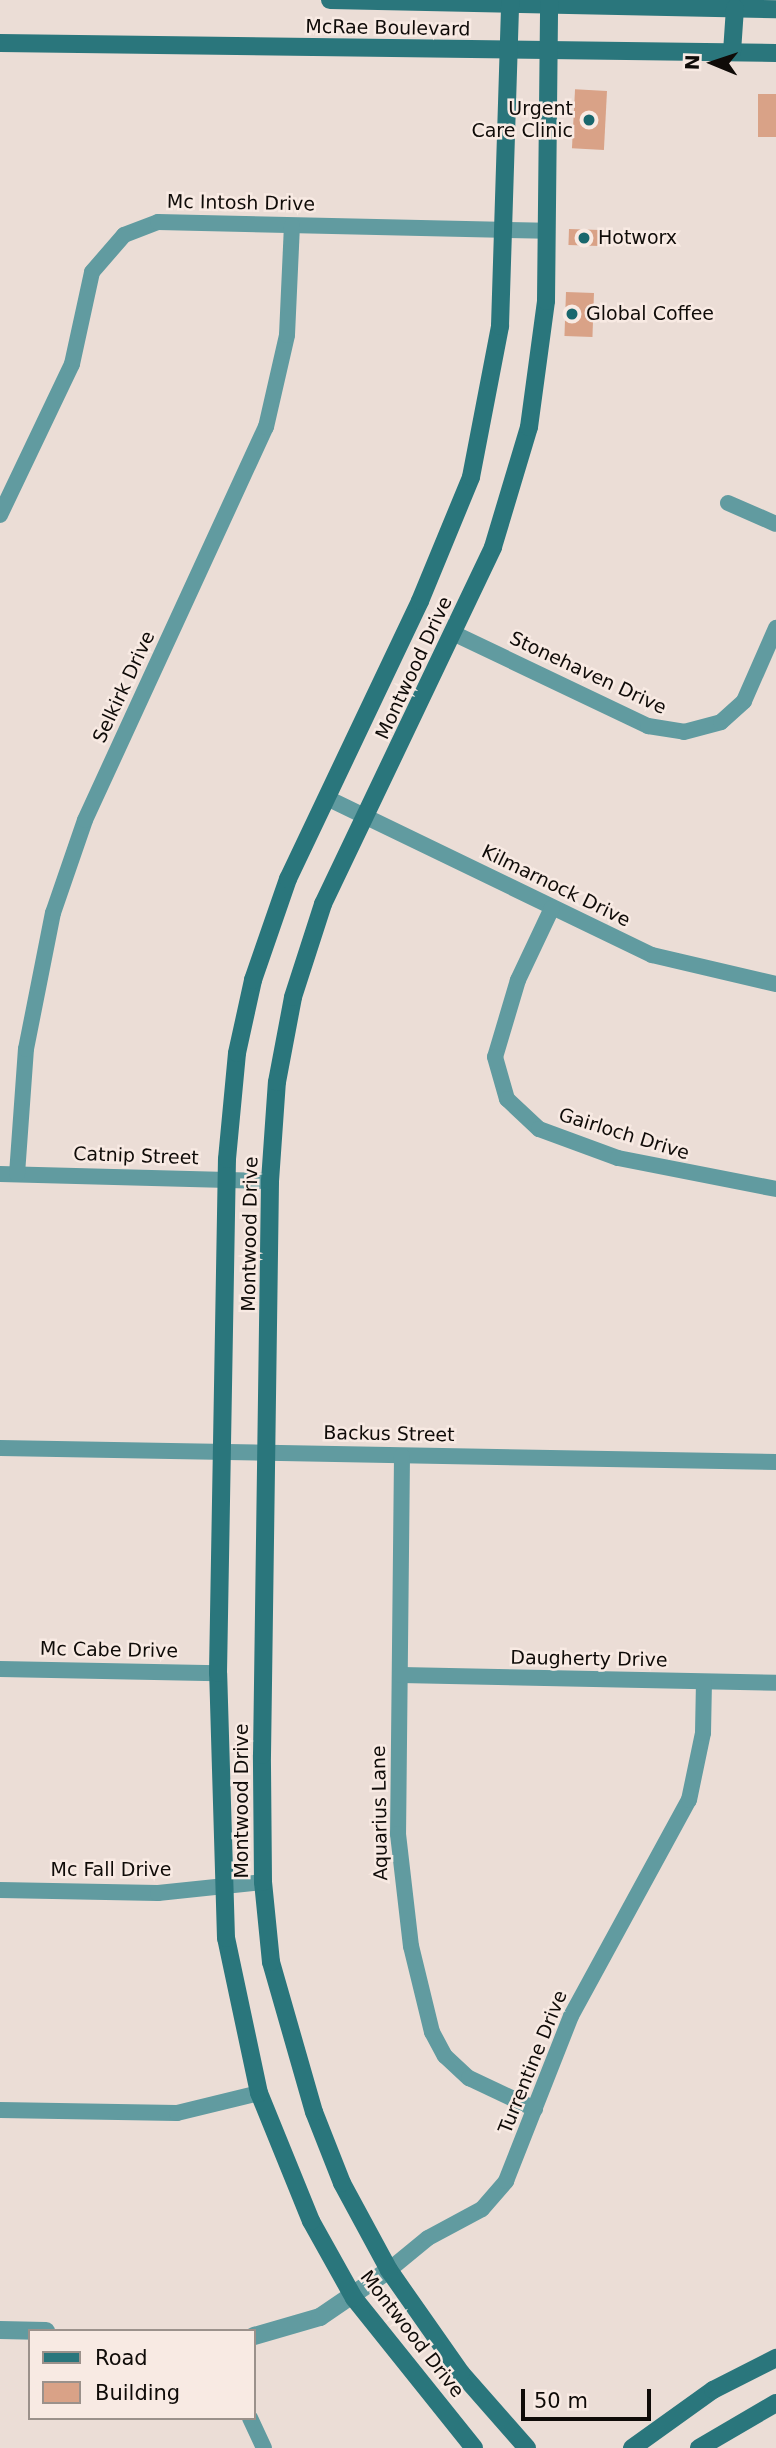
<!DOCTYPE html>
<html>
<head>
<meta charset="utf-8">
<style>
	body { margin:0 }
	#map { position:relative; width:776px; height:2448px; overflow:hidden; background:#ebddd6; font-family:"DejaVu Sans",sans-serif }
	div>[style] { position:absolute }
	.building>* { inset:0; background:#d9a287; transform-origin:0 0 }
	.minor>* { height:16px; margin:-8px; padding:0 8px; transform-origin:8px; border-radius:8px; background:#619ba0 }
	.tertiary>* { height:18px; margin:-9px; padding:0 9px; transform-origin:9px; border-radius:9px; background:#619ba0 }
	.secondary>* { height:18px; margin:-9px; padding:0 9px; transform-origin:9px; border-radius:9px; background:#2a767c }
	.dots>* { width:19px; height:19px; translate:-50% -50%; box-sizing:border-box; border:4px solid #f8eae3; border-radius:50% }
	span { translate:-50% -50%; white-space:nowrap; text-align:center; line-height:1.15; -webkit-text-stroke:5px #f8eae3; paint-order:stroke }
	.street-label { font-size:19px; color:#0f0b08 }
	.poi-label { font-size:19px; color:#0f0b08 }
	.right { translate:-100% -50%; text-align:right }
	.left { translate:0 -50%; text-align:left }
	.legend { position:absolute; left:28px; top:2329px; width:228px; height:91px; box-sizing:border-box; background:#f8eae3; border:2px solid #9b918b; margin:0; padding:9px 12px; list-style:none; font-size:21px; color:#0f0b08 }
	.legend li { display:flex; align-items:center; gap:14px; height:35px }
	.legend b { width:35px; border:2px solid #9b918b }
	.north { position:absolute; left:678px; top:28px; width:70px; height:70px; -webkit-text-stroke:5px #f8eae3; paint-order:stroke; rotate:272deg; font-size:19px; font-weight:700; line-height:28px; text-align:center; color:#0f0b08 }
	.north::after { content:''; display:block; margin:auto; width:24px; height:32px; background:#0f0b08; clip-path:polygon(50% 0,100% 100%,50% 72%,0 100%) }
	.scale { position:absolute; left:521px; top:2389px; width:130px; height:32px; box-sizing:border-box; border:4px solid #0f0b08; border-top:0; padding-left:9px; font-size:21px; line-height:24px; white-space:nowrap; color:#0f0b08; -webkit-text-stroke:5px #f8eae3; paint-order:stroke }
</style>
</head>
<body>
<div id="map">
	<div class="building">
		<i style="left:607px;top:91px;width:59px;height:32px;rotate:93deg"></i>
		<i style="left:758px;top:94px;width:18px;height:43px"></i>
		<i style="left:569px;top:229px;width:31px;height:16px;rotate:2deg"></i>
		<i style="left:566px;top:292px;width:28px;height:44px;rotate:2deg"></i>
	</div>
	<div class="minor">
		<i style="left:728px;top:503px;width:52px;rotate:23.6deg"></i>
		<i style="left:0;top:515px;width:167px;rotate:-64.5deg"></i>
		<i style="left:72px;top:364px;width:94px;rotate:-77.7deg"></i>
		<i style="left:92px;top:272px;width:49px;rotate:-49.1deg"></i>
		<i style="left:124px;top:235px;width:36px;rotate:-21deg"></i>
		<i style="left:158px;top:222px;width:388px;rotate:1.3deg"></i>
		<i style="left:455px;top:634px;width:214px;rotate:25.5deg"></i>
		<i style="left:648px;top:726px;width:36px;rotate:9deg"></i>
		<i style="left:684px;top:732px;width:38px;rotate:-15deg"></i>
		<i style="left:721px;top:722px;width:31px;rotate:-42deg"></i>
		<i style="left:744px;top:701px;width:80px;rotate:-66.3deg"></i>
		<i style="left:327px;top:798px;width:361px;rotate:25.8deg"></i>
		<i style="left:652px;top:955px;width:127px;rotate:13.2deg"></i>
		<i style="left:552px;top:908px;width:80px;rotate:115.3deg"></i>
		<i style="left:518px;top:980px;width:80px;rotate:106.6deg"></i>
		<i style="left:495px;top:1057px;width:44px;rotate:74.1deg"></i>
		<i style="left:507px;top:1099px;width:44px;rotate:43.2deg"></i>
		<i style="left:539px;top:1129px;width:84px;rotate:20.2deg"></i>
		<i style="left:618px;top:1158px;width:161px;rotate:11.1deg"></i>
		<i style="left:0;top:1174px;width:270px;rotate:1.5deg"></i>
		<i style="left:17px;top:1174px;width:125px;rotate:-85.9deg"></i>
		<i style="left:26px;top:1049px;width:139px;rotate:-78.8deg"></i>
		<i style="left:53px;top:913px;width:98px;rotate:-71deg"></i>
		<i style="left:85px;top:820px;width:433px;rotate:-65.3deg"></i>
		<i style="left:266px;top:427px;width:94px;rotate:-77.1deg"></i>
		<i style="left:287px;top:335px;width:109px;rotate:-87.4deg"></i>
		<i style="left:0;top:1448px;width:776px;rotate:1.03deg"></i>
		<i style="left:402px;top:1456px;width:378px;rotate:90.6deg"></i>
		<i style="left:398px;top:1834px;width:113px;rotate:83.4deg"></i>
		<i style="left:411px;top:1946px;width:89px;rotate:76.3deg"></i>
		<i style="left:432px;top:2032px;width:27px;rotate:62deg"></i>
		<i style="left:445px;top:2056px;width:33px;rotate:43deg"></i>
		<i style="left:469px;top:2078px;width:73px;rotate:25.2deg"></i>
		<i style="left:0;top:1669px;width:218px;rotate:1.1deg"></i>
		<i style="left:401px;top:1675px;width:375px;rotate:1.2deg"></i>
		<i style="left:0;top:1890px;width:158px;rotate:1.1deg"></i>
		<i style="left:158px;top:1893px;width:106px;rotate:-6deg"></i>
		<i style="left:0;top:2110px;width:177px;rotate:1deg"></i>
		<i style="left:177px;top:2113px;width:84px;rotate:-13.7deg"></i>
		<i style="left:389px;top:2270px;width:50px;rotate:-39.4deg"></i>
		<i style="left:428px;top:2238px;width:61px;rotate:-28.2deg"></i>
		<i style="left:482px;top:2209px;width:37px;rotate:-49deg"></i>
		<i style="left:506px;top:2181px;width:177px;rotate:-68.5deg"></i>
		<i style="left:571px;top:2016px;width:246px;rotate:-61.4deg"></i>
		<i style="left:689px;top:1800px;width:68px;rotate:-78.2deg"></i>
		<i style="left:703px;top:1733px;width:50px;rotate:-88.9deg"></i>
		<i style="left:250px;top:2418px;width:33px;rotate:65deg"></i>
	</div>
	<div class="tertiary">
		<i style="left:0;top:2330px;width:46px;rotate:1.2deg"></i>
		<i style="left:254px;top:2336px;width:69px;rotate:-16.1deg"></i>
		<i style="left:320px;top:2317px;width:83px;rotate:-34.3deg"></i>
	</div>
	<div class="secondary">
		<i style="left:330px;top:0;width:446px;rotate:1.2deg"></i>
		<i style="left:0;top:43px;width:776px;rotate:0.74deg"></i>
		<i style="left:732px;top:52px;width:44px;rotate:-86.1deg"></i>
		<i style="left:474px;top:2448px;width:192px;rotate:-128.7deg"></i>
		<i style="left:354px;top:2298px;width:88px;rotate:-119.2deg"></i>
		<i style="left:311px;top:2221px;width:138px;rotate:-112.1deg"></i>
		<i style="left:259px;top:2093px;width:158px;rotate:-102deg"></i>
		<i style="left:226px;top:1938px;width:265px;rotate:-91.7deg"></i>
		<i style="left:218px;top:1673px;width:514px;rotate:-89deg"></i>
		<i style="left:227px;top:1159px;width:106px;rotate:-84.6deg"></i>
		<i style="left:237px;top:1053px;width:75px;rotate:-77.6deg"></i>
		<i style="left:253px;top:980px;width:107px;rotate:-70.9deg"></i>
		<i style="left:288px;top:879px;width:308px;rotate:-64.6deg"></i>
		<i style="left:420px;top:601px;width:134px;rotate:-67.6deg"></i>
		<i style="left:471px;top:477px;width:154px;rotate:-79.1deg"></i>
		<i style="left:500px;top:326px;width:326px;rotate:-88.2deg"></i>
		<i style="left:527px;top:2448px;width:100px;rotate:-131.3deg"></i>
		<i style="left:461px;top:2373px;width:126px;rotate:-125deg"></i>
		<i style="left:389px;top:2270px;width:99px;rotate:-118.4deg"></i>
		<i style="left:342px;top:2183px;width:76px;rotate:-111.5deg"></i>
		<i style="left:314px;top:2112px;width:156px;rotate:-106deg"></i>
		<i style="left:271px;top:1962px;width:80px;rotate:-95.7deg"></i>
		<i style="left:263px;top:1882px;width:127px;rotate:-90.5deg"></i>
		<i style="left:262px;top:1755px;width:574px;rotate:-89.2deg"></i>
		<i style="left:270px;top:1181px;width:99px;rotate:-86deg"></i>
		<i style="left:277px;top:1082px;width:86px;rotate:-79.3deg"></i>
		<i style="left:293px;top:997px;width:98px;rotate:-72.1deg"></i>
		<i style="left:323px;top:904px;width:395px;rotate:-64.5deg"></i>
		<i style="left:493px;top:547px;width:125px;rotate:-73.3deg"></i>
		<i style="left:529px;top:427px;width:127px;rotate:-82.3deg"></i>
		<i style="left:546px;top:301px;width:301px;rotate:-89.4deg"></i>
		<i style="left:632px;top:2448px;width:100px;rotate:-35.6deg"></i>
		<i style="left:713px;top:2390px;width:71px;rotate:-26.9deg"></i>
		<i style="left:699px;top:2448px;width:89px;rotate:-30.3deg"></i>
	</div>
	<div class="dots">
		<i style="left:589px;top:120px;background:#19676d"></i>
		<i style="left:584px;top:238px;background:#19676d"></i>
		<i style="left:572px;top:314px;background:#19676d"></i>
	</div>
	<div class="street-label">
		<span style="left:388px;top:28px;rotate:1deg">McRae Boulevard</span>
		<span style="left:241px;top:203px;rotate:1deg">Mc Intosh Drive</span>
		<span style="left:414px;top:668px;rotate:-65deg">Montwood Drive</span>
		<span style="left:588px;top:673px;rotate:25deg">Stonehaven Drive</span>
		<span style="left:124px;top:687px;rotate:-65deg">Selkirk Drive</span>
		<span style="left:556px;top:886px;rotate:26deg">Kilmarnock Drive</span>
		<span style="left:624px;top:1134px;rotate:17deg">Gairloch Drive</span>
		<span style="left:136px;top:1156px;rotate:2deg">Catnip Street</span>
		<span style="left:250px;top:1234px;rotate:-89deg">Montwood Drive</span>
		<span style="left:389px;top:1434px;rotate:1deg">Backus Street</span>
		<span style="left:109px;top:1650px;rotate:1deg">Mc Cabe Drive</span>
		<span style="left:589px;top:1659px;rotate:1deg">Daugherty Drive</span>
		<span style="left:242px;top:1801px;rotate:-90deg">Montwood Drive</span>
		<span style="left:380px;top:1813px;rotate:-91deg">Aquarius Lane</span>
		<span style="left:111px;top:1870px">Mc Fall Drive</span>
		<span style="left:533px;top:2062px;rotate:-68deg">Turrentine Drive</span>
		<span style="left:412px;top:2334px;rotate:52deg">Montwood Drive</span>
	</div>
	<div class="poi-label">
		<span class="right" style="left:573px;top:120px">Urgent<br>Care Clinic</span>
		<span class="left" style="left:598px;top:238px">Hotworx</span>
		<span class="left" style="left:586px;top:314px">Global Coffee</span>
	</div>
	<ul class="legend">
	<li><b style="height:9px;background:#2a767c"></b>Road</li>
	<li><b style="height:19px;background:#d9a287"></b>Building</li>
	</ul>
	<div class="north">N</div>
	<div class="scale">50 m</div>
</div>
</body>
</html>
